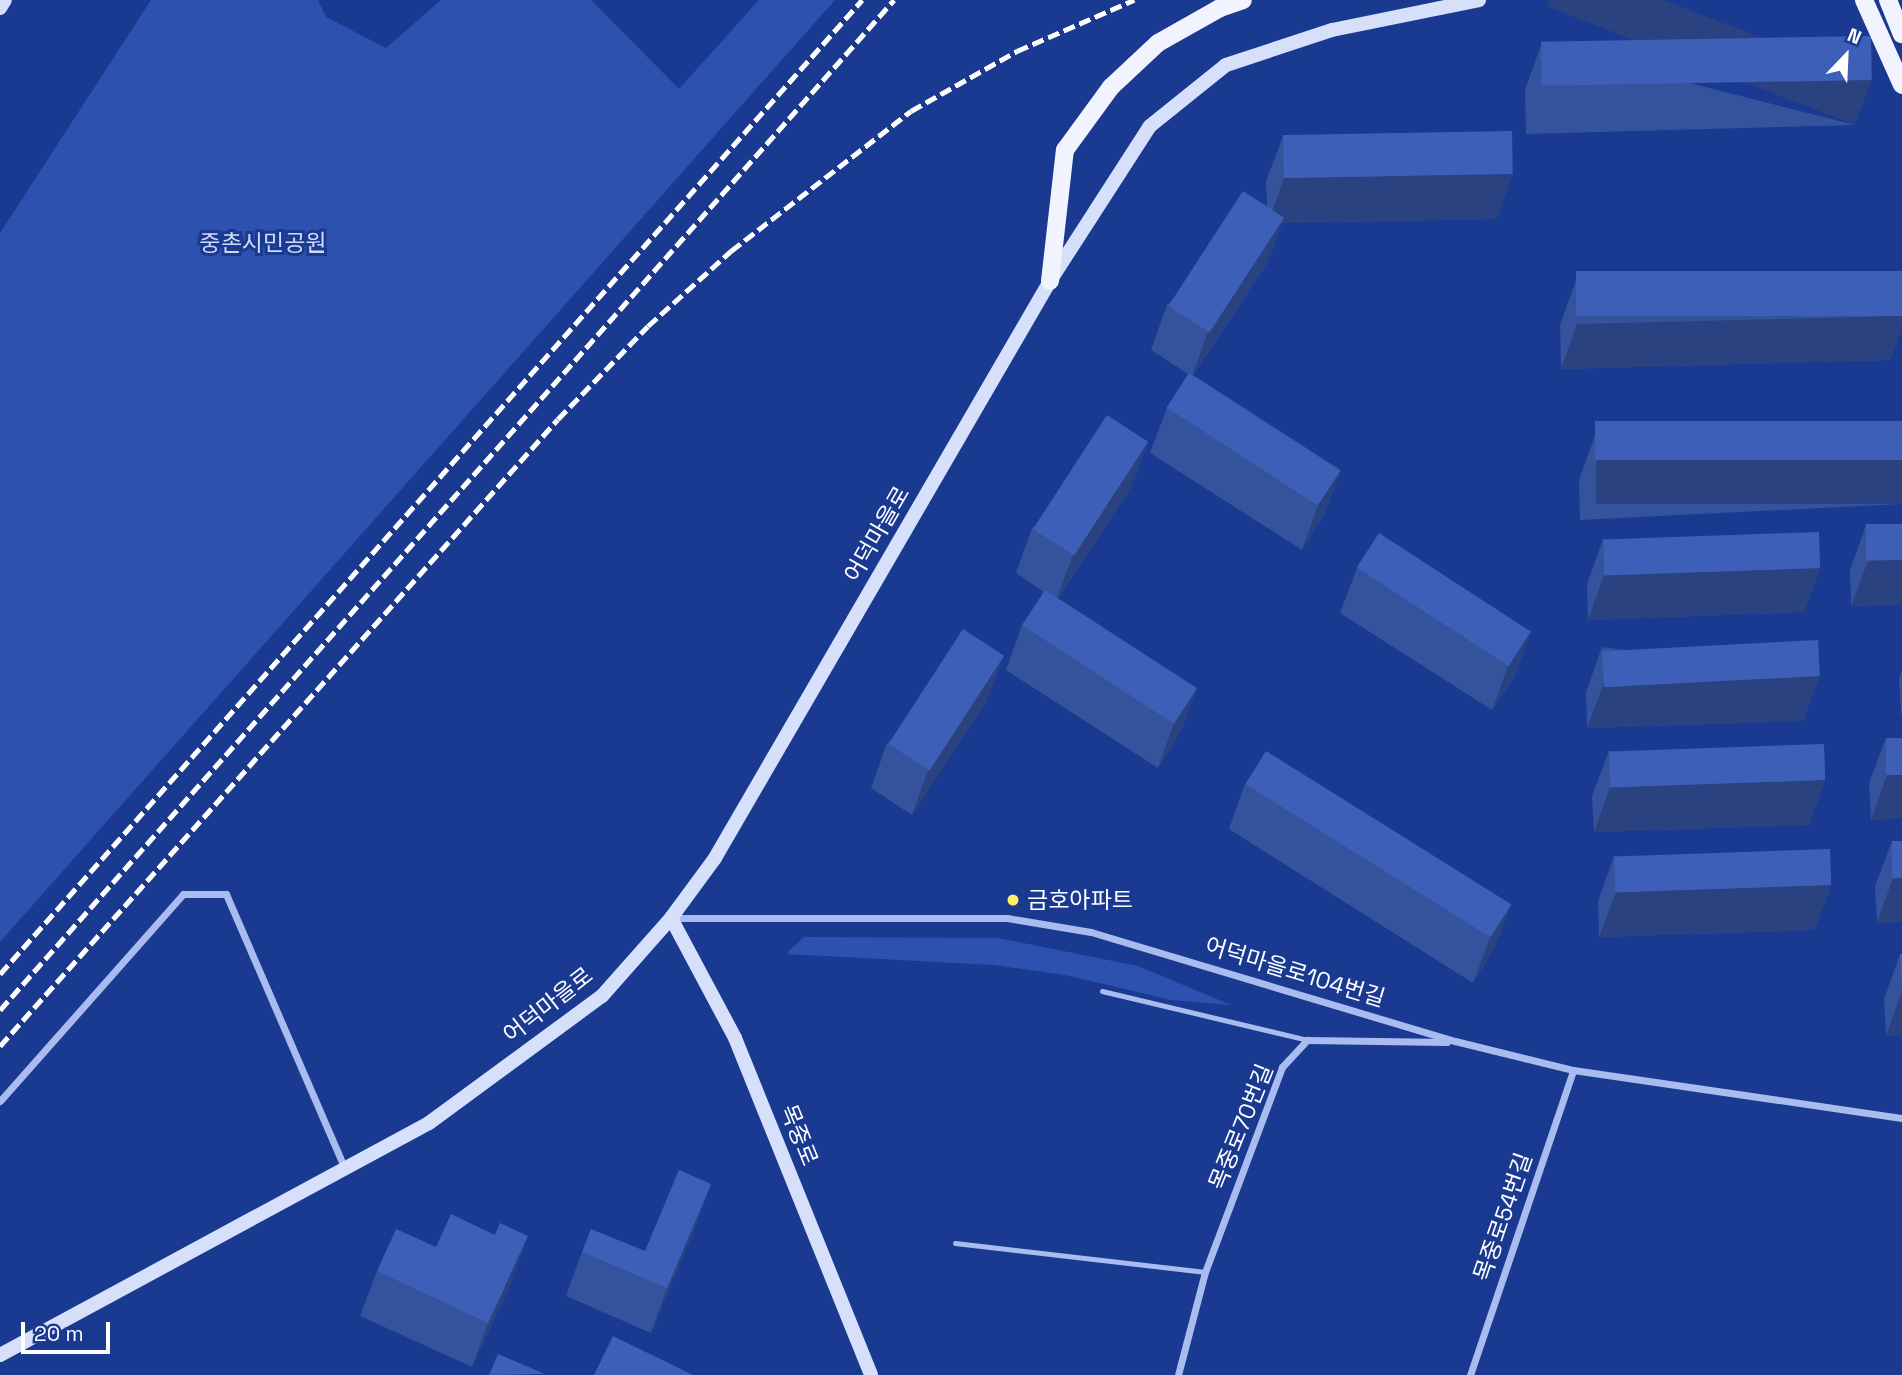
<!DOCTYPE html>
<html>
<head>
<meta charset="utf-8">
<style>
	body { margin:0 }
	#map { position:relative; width:1902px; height:1375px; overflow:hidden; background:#1a3991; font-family:"Space Grotesk","Noto Sans KR",sans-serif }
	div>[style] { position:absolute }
	.green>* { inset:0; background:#2d51af }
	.lane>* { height:5px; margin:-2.5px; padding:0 2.5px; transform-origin:2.5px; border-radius:2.5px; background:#aabcef }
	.street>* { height:7px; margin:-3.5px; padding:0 3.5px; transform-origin:3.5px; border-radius:3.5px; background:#aabcef }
	.secondary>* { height:14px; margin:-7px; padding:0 7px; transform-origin:7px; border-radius:7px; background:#d7e0fa }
	.primary>* { height:18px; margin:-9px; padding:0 9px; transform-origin:9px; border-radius:9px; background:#f1f4ff }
	.rail>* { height:5px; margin-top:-2.5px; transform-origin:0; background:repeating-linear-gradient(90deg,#fff 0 12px,transparent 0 17px) }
	.wall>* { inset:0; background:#35529d }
	.shaded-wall>* { inset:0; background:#2b4280; transform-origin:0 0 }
	.building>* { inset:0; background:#3e5fb7; transform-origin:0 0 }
	.dots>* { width:19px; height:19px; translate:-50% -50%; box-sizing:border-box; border:4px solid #1a3991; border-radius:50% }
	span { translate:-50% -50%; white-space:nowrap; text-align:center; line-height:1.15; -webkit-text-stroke:6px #1a3991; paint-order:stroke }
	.park-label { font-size:23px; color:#d0dbfa }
	.street-label { font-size:23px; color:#fff }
	.poi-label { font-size:23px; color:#fff }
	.left { translate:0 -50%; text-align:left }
	.north { position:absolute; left:1811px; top:21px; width:70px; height:70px; -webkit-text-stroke:5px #1a3991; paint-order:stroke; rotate:23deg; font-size:19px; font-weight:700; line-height:28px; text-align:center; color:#fff }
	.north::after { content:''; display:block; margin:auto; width:24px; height:32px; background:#fff; clip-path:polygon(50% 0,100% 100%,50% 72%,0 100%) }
	.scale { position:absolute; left:21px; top:1322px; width:89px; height:32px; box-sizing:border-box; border:4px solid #fff; border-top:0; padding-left:9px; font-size:21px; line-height:24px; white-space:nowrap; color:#fff; -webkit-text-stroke:5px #1a3991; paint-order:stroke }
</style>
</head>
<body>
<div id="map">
	<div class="green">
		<i style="clip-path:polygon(151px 0,318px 0,326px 17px,386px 48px,441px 0,591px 0,679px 89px,759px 0,835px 0,0 942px,0 233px)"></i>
		<i style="clip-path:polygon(804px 937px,998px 938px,1138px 966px,1231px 1005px,1171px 1000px,1065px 975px,994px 965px,786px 954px)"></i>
	</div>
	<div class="lane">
		<i style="left:1102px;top:991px;width:211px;rotate:13.4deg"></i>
		<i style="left:955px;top:1243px;width:252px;rotate:6.6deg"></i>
	</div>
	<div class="street">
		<i style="left:671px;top:918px;width:336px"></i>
		<i style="left:1007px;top:918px;width:85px;rotate:9.5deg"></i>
		<i style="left:1091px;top:932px;width:380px;rotate:16.7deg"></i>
		<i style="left:1455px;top:1041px;width:122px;rotate:13.8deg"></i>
		<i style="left:1573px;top:1070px;width:332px;rotate:8.3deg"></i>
		<i style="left:0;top:1101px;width:276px;rotate:-48.5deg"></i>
		<i style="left:183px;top:894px;width:43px"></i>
		<i style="left:226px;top:894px;width:297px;rotate:66.6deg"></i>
		<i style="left:1178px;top:1375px;width:106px;rotate:-75.3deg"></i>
		<i style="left:1205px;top:1272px;width:219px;rotate:-69.4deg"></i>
		<i style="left:1282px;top:1067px;width:37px;rotate:-47deg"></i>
		<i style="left:1307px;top:1040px;width:140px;rotate:0.8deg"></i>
		<i style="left:1470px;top:1375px;width:322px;rotate:-71.3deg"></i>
	</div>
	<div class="secondary">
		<i style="left:0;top:8px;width:9px;rotate:-58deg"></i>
		<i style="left:671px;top:918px;width:136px;rotate:61.9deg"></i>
		<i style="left:735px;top:1038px;width:363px;rotate:68deg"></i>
		<i style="left:0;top:1355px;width:488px;rotate:-28.4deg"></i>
		<i style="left:429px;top:1123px;width:215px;rotate:-36.3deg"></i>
		<i style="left:602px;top:996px;width:104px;rotate:-48.5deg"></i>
		<i style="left:671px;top:918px;width:74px;rotate:-53.7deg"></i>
		<i style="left:715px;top:858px;width:667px;rotate:-59.86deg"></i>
		<i style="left:1050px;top:281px;width:184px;rotate:-57.2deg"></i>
		<i style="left:1150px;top:126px;width:97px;rotate:-38.8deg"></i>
		<i style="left:1226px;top:65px;width:112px;rotate:-18.3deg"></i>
		<i style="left:1332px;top:30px;width:150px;rotate:-11.5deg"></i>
	</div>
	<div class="primary">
		<i style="left:1864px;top:0;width:93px;rotate:65.9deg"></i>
		<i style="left:1888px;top:0;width:37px;rotate:68deg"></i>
		<i style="left:1050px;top:281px;width:132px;rotate:-83.5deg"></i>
		<i style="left:1065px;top:150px;width:78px;rotate:-53.9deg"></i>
		<i style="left:1111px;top:87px;width:64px;rotate:-43.1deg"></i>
		<i style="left:1158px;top:43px;width:71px;rotate:-29.4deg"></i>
		<i style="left:1220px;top:8px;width:24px;rotate:-19deg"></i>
	</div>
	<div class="rail">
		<i style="left:0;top:974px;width:1301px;rotate:-48.49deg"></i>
		<i style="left:0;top:1010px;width:1349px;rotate:-48.49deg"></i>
		<i style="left:0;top:1046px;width:839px;rotate:-48.33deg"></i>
		<i style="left:558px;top:419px;width:129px;rotate:-45.9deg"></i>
		<i style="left:648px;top:326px;width:112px;rotate:-42.1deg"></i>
		<i style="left:731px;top:251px;width:228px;rotate:-37.9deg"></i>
		<i style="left:911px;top:111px;width:122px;rotate:-29.5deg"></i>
		<i style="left:1017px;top:51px;width:128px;rotate:-23.6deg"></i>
	</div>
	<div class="wall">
		<i style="clip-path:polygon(1541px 45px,1855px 125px,1526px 134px,1525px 90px)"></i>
		<i style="clip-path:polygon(1283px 136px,1497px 219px,1282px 223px,1267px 263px,1193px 375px,1341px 470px,1324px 515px,1302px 550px,1150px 453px,1167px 408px,1188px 374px,1151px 350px,1167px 305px,1267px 207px,1266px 181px)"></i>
		<i style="clip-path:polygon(1902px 271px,1902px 328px,1890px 360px,1561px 369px,1560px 325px,1576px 280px)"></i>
		<i style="clip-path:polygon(1902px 421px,1902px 504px,1580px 520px,1579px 480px,1595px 436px)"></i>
		<i style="clip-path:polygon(1148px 442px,1131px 487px,1058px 598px,1197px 688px,1180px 733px,1158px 768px,1006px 670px,1022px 625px,1044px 592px,1016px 573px,1032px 528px)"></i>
		<i style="clip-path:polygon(1902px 524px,1902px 604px,1851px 606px,1850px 570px,1866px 525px)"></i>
		<i style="clip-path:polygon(1603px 539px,1820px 568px,1804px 612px,1588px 620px,1587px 584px)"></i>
		<i style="clip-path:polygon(1357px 568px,1531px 631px,1515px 676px,1492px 710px,1340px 613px)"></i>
		<i style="clip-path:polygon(1602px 647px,1820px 676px,1803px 721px,1587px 728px,1586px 692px)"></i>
		<i style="clip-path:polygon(1902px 671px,1902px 714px,1901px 714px,1899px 678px)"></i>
		<i style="clip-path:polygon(987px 701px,912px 815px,871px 788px,887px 743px)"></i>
		<i style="clip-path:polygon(1886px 738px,1902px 738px,1902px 818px,1871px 820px,1869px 783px)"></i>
		<i style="clip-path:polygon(1609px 751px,1825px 780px,1809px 825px,1594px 832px,1592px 796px)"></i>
		<i style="clip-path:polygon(1245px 784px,1511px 905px,1494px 949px,1473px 983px,1229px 829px)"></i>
		<i style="clip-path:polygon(1892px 841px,1902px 922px,1877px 923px,1875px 886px)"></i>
		<i style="clip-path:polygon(1614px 856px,1831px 885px,1815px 930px,1599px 937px,1598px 901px)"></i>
		<i style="clip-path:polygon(1900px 954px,1902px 954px,1902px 1035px,1886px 1036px,1884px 999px)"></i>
		<i style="clip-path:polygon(711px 1184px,695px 1228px,651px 1333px,566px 1296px,582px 1252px,645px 1251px)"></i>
		<i style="clip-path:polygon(495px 1235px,512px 1281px,472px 1367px,360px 1316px,377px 1271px,436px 1247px)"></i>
	</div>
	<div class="shaded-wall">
		<i style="left:1872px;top:80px;width:48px;height:330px;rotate:111deg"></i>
		<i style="clip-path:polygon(1513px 174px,1497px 219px,1282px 223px,1267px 263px,1192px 376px,1208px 332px,1268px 223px,1284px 178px)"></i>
		<i style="clip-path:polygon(1902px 316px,1902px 328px,1890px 360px,1561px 369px,1577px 324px)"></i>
		<i style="clip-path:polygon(1148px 442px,1131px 487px,1056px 600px,1073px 555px)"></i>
		<i style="left:1902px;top:460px;width:44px;height:306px;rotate:90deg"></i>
		<i style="clip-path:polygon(1341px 470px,1324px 515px,1302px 550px,1318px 505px)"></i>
		<i style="clip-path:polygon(1902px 560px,1902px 604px,1851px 606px,1868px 561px)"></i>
		<i style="clip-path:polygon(1820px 568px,1804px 612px,1588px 620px,1604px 575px)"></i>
		<i style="clip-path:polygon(1531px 631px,1515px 676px,1492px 710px,1508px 666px)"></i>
		<i style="clip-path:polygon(1004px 656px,987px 701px,912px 815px,928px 770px)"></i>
		<i style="clip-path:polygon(1820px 676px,1803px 721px,1587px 728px,1604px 683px)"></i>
		<i style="clip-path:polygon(1197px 688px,1180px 733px,1158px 768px,1174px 723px)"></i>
		<i style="clip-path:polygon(1902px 774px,1902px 818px,1871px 820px,1887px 775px)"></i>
		<i style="clip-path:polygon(1825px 780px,1809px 825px,1594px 832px,1610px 787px)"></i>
		<i style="clip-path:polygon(1893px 878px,1902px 878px,1902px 922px,1877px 923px)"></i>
		<i style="clip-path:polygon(1831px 885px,1815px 930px,1599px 937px,1616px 892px)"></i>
		<i style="clip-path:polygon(1511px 905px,1494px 949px,1473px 983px,1490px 938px)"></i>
		<i style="clip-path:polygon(1902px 991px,1902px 1035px,1886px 1036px)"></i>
		<i style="clip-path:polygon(711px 1184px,695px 1228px,651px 1333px,667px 1288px)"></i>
		<i style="clip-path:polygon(528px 1236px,512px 1281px,472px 1367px,488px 1323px)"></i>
	</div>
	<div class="building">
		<i style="left:1871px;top:36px;width:44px;height:330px;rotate:89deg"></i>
		<i style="left:1512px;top:131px;width:43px;height:229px;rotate:89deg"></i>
		<i style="left:1243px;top:191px;width:49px;height:137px;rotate:33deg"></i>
		<i style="left:1902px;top:271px;width:45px;height:326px;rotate:90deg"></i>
		<i style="left:1189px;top:373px;width:180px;height:41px;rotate:33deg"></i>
		<i style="left:1107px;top:415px;width:49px;height:136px;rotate:33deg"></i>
		<i style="left:1902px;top:421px;width:39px;height:307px;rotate:90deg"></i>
		<i style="left:1902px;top:524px;width:36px;height:36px;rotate:90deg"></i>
		<i style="left:1819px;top:532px;width:36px;height:216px;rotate:88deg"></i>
		<i style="left:1379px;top:533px;width:181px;height:41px;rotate:33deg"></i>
		<i style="left:1045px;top:590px;width:181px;height:42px;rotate:33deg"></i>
		<i style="left:963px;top:629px;width:49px;height:137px;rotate:33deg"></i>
		<i style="left:1818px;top:640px;width:36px;height:216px;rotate:87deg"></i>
		<i style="left:1886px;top:738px;width:16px;height:37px"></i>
		<i style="left:1824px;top:744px;width:36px;height:215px;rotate:88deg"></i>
		<i style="left:1266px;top:751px;width:289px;height:39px;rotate:32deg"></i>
		<i style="left:1892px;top:841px;width:10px;height:37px"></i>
		<i style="left:1830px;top:849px;width:36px;height:216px;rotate:88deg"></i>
		<i style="clip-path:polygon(1900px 954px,1902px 954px,1902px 991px)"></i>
		<i style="clip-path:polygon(679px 1170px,711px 1184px,667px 1288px,582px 1252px,591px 1229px,645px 1251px)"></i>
		<i style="clip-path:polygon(451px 1214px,495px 1235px,500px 1223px,528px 1236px,488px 1323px,377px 1271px,396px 1229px,436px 1247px)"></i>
		<i style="clip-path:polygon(613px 1336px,693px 1375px,594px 1375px)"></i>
		<i style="clip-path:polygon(498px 1354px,545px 1374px,489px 1375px)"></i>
	</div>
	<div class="dots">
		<i style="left:1013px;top:900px;background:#ffee67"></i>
	</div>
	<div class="park-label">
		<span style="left:263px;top:243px">중촌시민공원</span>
	</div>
	<div class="street-label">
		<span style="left:877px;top:534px;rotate:-60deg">어덕마을로</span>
		<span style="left:1295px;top:972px;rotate:17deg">어덕마을로104번길</span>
		<span style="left:548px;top:1005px;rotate:-38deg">어덕마을로</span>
		<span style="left:1241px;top:1127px;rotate:-68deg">목중로70번길</span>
		<span style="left:799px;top:1135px;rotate:68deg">목중로</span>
		<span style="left:1503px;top:1217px;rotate:-71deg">목중로54번길</span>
	</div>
	<div class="poi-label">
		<span class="left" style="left:1027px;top:900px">금호아파트</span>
	</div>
	<div class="north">N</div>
	<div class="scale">20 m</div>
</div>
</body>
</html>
